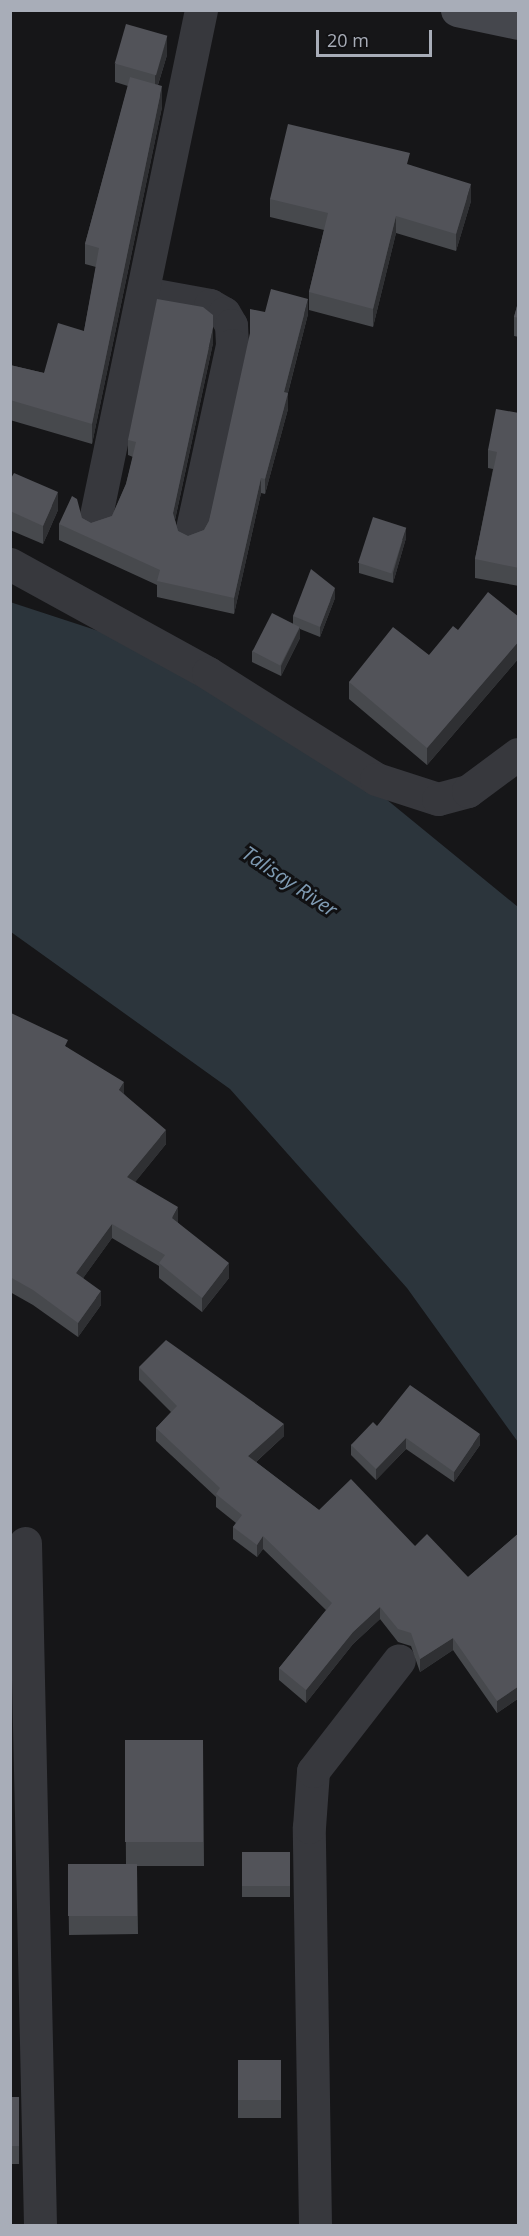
<!DOCTYPE html>
<html>
<head>
<meta charset="utf-8">
<style>
	body { margin:0 }
	#map { position:relative; width:529px; height:2236px; overflow:hidden; background:#161618; font-family:"Open Sans",sans-serif }
	div>[style] { position:absolute }
	.water>* { inset:0; background:#2c353c }
	.street>* { height:33px; margin:-16.5px; padding:0 16.5px; transform-origin:16.5px; border-radius:16.5px; background:#37383d }
	.secondary>* { height:33px; margin:-16.5px; padding:0 16.5px; transform-origin:16.5px; border-radius:16.5px; background:#45474d }
	.wall>* { inset:0; background:#47494d; transform-origin:0 0 }
	.shaded-wall>* { inset:0; background:#2f3033 }
	.building>* { inset:0; background:#525359; transform-origin:0 0 }
	span { translate:-50% -50%; white-space:nowrap; text-align:center; line-height:1.15; -webkit-text-stroke:6px #111113; paint-order:stroke }
	.water-label { font-size:20px; color:#7f9bb3; font-style:italic }
	.frame { position:absolute; inset:0; border:12px solid #a8adb8; pointer-events:none }
	.scale { position:absolute; left:316px; top:30px; width:116px; height:27px; box-sizing:border-box; border:3px solid #a8adb8; border-top:0; padding-left:8px; font-size:18px; line-height:21px; white-space:nowrap; color:#a8adb8; -webkit-text-stroke:4px #111113; paint-order:stroke }
</style>
</head>
<body>
<div id="map">
	<div class="water">
		<i style="clip-path:polygon(10px 602px,123px 639px,364px 781px,518px 907px,518px 1442px,407px 1288px,230px 1089px,11px 932px)"></i>
	</div>
	<div class="street">
		<i style="left:144px;top:293px;width:67px;rotate:10.3deg"></i>
		<i style="left:210px;top:305px;width:16px;rotate:30deg"></i>
		<i style="left:224px;top:313px;width:14px;rotate:60deg"></i>
		<i style="left:231px;top:325px;width:20px;rotate:87deg"></i>
		<i style="left:232px;top:345px;width:192px;rotate:102.3deg"></i>
		<i style="left:95px;top:520px;width:521px;rotate:-78.26deg"></i>
		<i style="left:10px;top:564px;width:226px;rotate:28.8deg"></i>
		<i style="left:208px;top:673px;width:199px;rotate:32.2deg"></i>
		<i style="left:376px;top:779px;width:65px;rotate:17.9deg"></i>
		<i style="left:438px;top:799px;width:31px;rotate:-15deg"></i>
		<i style="left:468px;top:791px;width:62px;rotate:-36.5deg"></i>
		<i style="left:25px;top:1543px;width:683px;rotate:88.74deg"></i>
		<i style="left:315px;top:2226px;width:399px;rotate:-90.9deg"></i>
		<i style="left:309px;top:1827px;width:56px;rotate:-85.9deg"></i>
		<i style="left:313px;top:1771px;width:140px;rotate:-52.2deg"></i>
	</div>
	<div class="secondary">
		<i style="left:457px;top:10px;width:62px;rotate:12deg"></i>
	</div>
	<div class="wall">
		<i style="clip-path:polygon(167px 55px,158px 85px,162px 107px,92px 444px,10px 420px,10px 365px,44px 373px,84px 331px,96px 267px,85px 264px,85px 244px,128px 86px,115px 82px,115px 64px)"></i>
		<i style="clip-path:polygon(410px 165px,471px 201px,456px 251px,396px 233px,373px 327px,309px 310px,309px 292px,324px 230px,270px 217px,270px 199px)"></i>
		<i style="clip-path:polygon(519px 299px,519px 337px,514px 336px,514px 317px)"></i>
		<i style="clip-path:polygon(265px 312px,308px 314px,288px 393px,288px 409px,265px 494px,261px 493px,234px 614px,157px 597px,157px 585px,59px 540px,59px 524px,82px 518px,91px 523px,112px 516px,126px 484px,133px 457px,128px 455px,128px 440px,213px 343px,175px 520px,178px 531px,188px 536px,204px 530px,209px 521px)"></i>
		<i style="clip-path:polygon(519px 413px,519px 586px,475px 578px,475px 559px,493px 469px,488px 468px,488px 450px)"></i>
		<i style="clip-path:polygon(10px 480px,58px 510px,43px 544px,10px 530px)"></i>
		<i style="clip-path:polygon(406px 538px,393px 583px,359px 573px,359px 563px)"></i>
		<i style="clip-path:polygon(335px 598px,320px 637px,300px 629px,300px 638px,281px 676px,252px 662px,252px 651px,293px 624px,293px 616px)"></i>
		<i style="clip-path:polygon(519px 617px,519px 658px,427px 765px,349px 699px,349px 682px,429px 655px)"></i>
		<i style="clip-path:polygon(10px 1015px,68px 1048px,124px 1094px,166px 1144px,135px 1182px,178px 1222px,178px 1223px,229px 1278px,202px 1312px,159px 1278px,159px 1266px,112px 1238px,83px 1278px,101px 1305px,78px 1337px,33px 1305px,10px 1292px)"></i>
		<i style="clip-path:polygon(139px 1367px,284px 1436px,256px 1462px,319px 1510px,415px 1546px,468px 1577px,519px 1533px,519px 1698px,497px 1713px,453px 1650px,420px 1672px,411px 1646px,398px 1642px,380px 1619px,353px 1644px,306px 1703px,279px 1680px,279px 1668px,326px 1610px,263px 1549px,257px 1557px,233px 1539px,233px 1527px,236px 1523px,216px 1507px,216px 1497px,156px 1441px,156px 1428px,171px 1412px,139px 1380px)"></i>
		<i style="clip-path:polygon(377px 1426px,480px 1445px,454px 1482px,406px 1449px,376px 1480px,351px 1455px,351px 1445px)"></i>
		<i style="clip-path:polygon(125px 1740px,203px 1740px,204px 1866px,137px 1866px,138px 1934px,69px 1935px,68px 1864px,126px 1864px)"></i>
		<i style="left:242px;top:1852px;width:48px;height:45px"></i>
		<i style="left:238px;top:2060px;width:43px;height:58px"></i>
		<i style="left:10px;top:2097px;width:9px;height:67px"></i>
	</div>
	<div class="shaded-wall">
		<i style="clip-path:polygon(167px 36px,167px 55px,155px 94px,155px 76px)"></i>
		<i style="clip-path:polygon(162px 86px,162px 107px,92px 444px,92px 424px)"></i>
		<i style="clip-path:polygon(471px 184px,471px 201px,456px 251px,456px 234px)"></i>
		<i style="clip-path:polygon(396px 216px,396px 233px,373px 327px,373px 309px)"></i>
		<i style="clip-path:polygon(308px 299px,308px 314px,284px 408px,284px 392px)"></i>
		<i style="clip-path:polygon(213px 328px,213px 343px,173px 529px,173px 513px)"></i>
		<i style="clip-path:polygon(288px 393px,288px 409px,265px 494px,265px 479px)"></i>
		<i style="clip-path:polygon(261px 478px,261px 493px,234px 614px,234px 598px)"></i>
		<i style="clip-path:polygon(58px 492px,58px 510px,43px 544px,43px 526px)"></i>
		<i style="clip-path:polygon(406px 528px,406px 538px,393px 583px,393px 573px)"></i>
		<i style="clip-path:polygon(335px 588px,335px 598px,320px 637px,320px 627px)"></i>
		<i style="clip-path:polygon(300px 627px,300px 638px,281px 676px,281px 666px)"></i>
		<i style="clip-path:polygon(519px 641px,519px 658px,427px 765px,427px 748px)"></i>
		<i style="clip-path:polygon(124px 1082px,124px 1096px,119px 1090px)"></i>
		<i style="clip-path:polygon(166px 1130px,166px 1144px,127px 1192px,127px 1177px)"></i>
		<i style="clip-path:polygon(178px 1207px,178px 1222px,172px 1233px,172px 1218px)"></i>
		<i style="clip-path:polygon(112px 1224px,112px 1238px,76px 1288px,76px 1273px)"></i>
		<i style="clip-path:polygon(229px 1263px,229px 1278px,202px 1312px,202px 1298px)"></i>
		<i style="clip-path:polygon(101px 1291px,101px 1305px,78px 1337px,78px 1323px)"></i>
		<i style="clip-path:polygon(284px 1424px,284px 1436px,248px 1469px,248px 1456px)"></i>
		<i style="clip-path:polygon(480px 1434px,480px 1445px,454px 1482px,454px 1472px)"></i>
		<i style="clip-path:polygon(406px 1438px,406px 1449px,376px 1480px,376px 1469px)"></i>
		<i style="clip-path:polygon(263px 1536px,263px 1549px,257px 1557px,257px 1545px)"></i>
		<i style="clip-path:polygon(380px 1607px,380px 1619px,353px 1644px,306px 1703px,306px 1690px,353px 1632px)"></i>
		<i style="clip-path:polygon(453px 1638px,453px 1650px,420px 1672px,420px 1659px)"></i>
		<i style="clip-path:polygon(519px 1686px,519px 1698px,497px 1713px,497px 1701px)"></i>
	</div>
	<div class="building">
		<i style="left:126px;top:24px;width:43px;height:41px;rotate:16deg"></i>
		<i style="clip-path:polygon(130px 77px,162px 86px,92px 424px,10px 400px,10px 365px,44px 373px,58px 323px,84px 331px,99px 248px,85px 244px)"></i>
		<i style="clip-path:polygon(288px 124px,410px 153px,407px 164px,471px 184px,456px 234px,396px 216px,373px 309px,309px 292px,328px 213px,270px 199px)"></i>
		<i style="clip-path:polygon(271px 289px,308px 299px,284px 392px,288px 393px,265px 479px,261px 478px,234px 598px,157px 581px,160px 570px,59px 524px,72px 496px,77px 499px,82px 518px,91px 523px,112px 516px,126px 484px,136px 442px,128px 440px,157px 299px,203px 307px,213px 315px,213px 328px,173px 513px,178px 531px,188px 536px,204px 530px,209px 521px,250px 333px,250px 309px,265px 312px)"></i>
		<i style="clip-path:polygon(519px 299px,519px 318px,514px 317px)"></i>
		<i style="clip-path:polygon(496px 409px,519px 413px,519px 568px,475px 559px,497px 452px,488px 450px)"></i>
		<i style="clip-path:polygon(14px 473px,58px 492px,43px 526px,10px 511px,10px 480px)"></i>
		<i style="left:373px;top:517px;width:35px;height:48px;rotate:18deg"></i>
		<i style="clip-path:polygon(311px 569px,335px 588px,320px 627px,293px 616px)"></i>
		<i style="clip-path:polygon(488px 592px,519px 617px,519px 641px,427px 748px,349px 682px,393px 627px,429px 655px,453px 626px,458px 630px)"></i>
		<i style="left:272px;top:613px;width:31px;height:43px;rotate:27deg"></i>
		<i style="clip-path:polygon(11px 1013px,68px 1040px,65px 1046px,124px 1082px,119px 1090px,166px 1130px,127px 1177px,178px 1207px,172px 1218px,229px 1263px,202px 1298px,159px 1263px,165px 1255px,112px 1224px,76px 1273px,101px 1291px,78px 1323px,33px 1290px,10px 1277px,10px 1015px)"></i>
		<i style="clip-path:polygon(166px 1340px,284px 1424px,248px 1456px,319px 1510px,351px 1479px,415px 1546px,427px 1534px,468px 1577px,519px 1533px,519px 1686px,497px 1701px,453px 1638px,420px 1659px,411px 1633px,398px 1629px,380px 1607px,353px 1632px,306px 1690px,279px 1668px,332px 1603px,263px 1536px,257px 1545px,233px 1527px,242px 1515px,216px 1494px,220px 1488px,156px 1428px,177px 1406px,139px 1367px)"></i>
		<i style="clip-path:polygon(410px 1385px,480px 1434px,454px 1472px,406px 1438px,376px 1469px,351px 1445px,373px 1422px,377px 1426px)"></i>
		<i style="left:125px;top:1740px;width:78px;height:102px"></i>
		<i style="left:242px;top:1852px;width:48px;height:34px"></i>
		<i style="left:68px;top:1864px;width:69px;height:52px"></i>
		<i style="left:238px;top:2060px;width:43px;height:40px"></i>
		<i style="left:10px;top:2097px;width:9px;height:49px"></i>
	</div>
	<div class="water-label">
		<span style="left:290px;top:881px;rotate:34deg">Talisay River</span>
	</div>
	<div class="frame"></div>
	<div class="scale">20 m</div>
</div>
</body>
</html>
